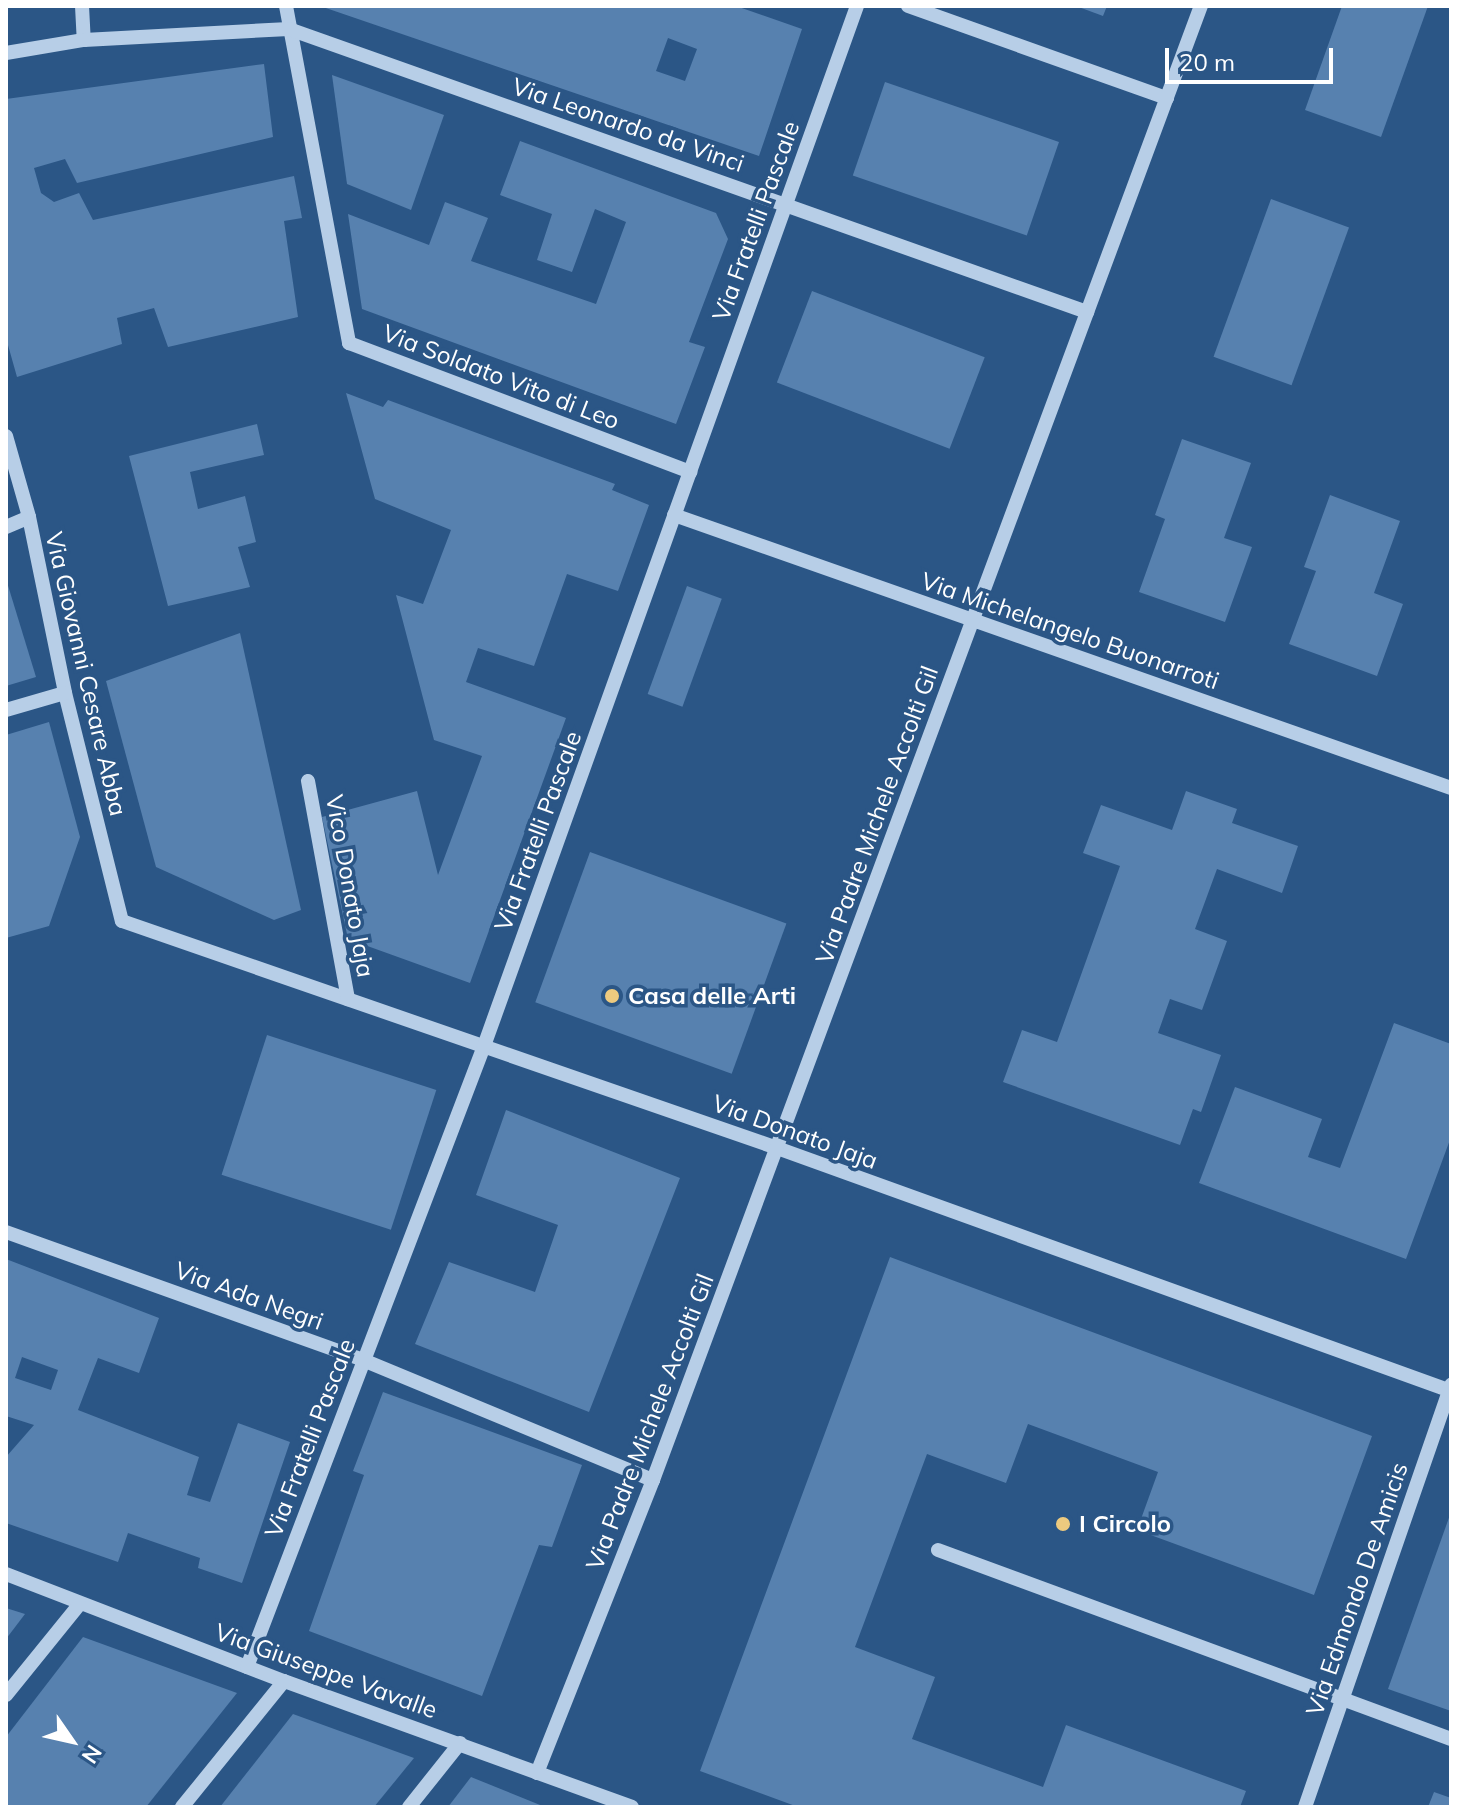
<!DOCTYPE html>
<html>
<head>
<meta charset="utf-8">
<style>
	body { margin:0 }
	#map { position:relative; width:1457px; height:1813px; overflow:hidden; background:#2b5686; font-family:Mulish,sans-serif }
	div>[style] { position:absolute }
	.building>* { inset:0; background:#5781af; transform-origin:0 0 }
	.minor>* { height:14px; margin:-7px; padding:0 7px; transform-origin:7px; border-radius:7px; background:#b7cee7 }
	.dots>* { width:22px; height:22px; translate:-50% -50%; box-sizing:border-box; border:4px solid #2b5686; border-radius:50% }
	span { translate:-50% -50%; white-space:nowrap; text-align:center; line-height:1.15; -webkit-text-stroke:7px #2b5686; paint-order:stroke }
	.street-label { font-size:24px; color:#fff }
	.poi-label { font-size:24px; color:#fff; font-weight:700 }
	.left { translate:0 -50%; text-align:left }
	.frame { position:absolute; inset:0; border:8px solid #fff; pointer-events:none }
	.north { position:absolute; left:32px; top:1701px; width:80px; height:80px; -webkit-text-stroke:6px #2b5686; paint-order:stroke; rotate:124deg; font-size:22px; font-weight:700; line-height:32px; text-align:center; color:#fff }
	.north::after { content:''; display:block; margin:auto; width:28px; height:36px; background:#fff; clip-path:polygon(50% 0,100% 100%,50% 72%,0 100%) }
	.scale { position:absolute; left:1165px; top:48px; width:168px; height:36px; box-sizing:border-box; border:4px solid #fff; border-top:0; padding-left:10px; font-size:24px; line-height:28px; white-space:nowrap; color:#fff; -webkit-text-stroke:6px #2b5686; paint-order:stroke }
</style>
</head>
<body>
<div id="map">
	<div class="building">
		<i style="clip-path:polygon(evenodd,320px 6px,736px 6px,802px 29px,759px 156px,320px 6px,668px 38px,697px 49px,685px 81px,656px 71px,668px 38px)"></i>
		<i style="clip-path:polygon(1076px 6px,1107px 6px,1103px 16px)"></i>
		<i style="clip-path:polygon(1342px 6px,1428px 6px,1381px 137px,1305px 110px)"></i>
		<i style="clip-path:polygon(264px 64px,273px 137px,77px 183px,65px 159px,34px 168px,41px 193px,54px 202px,79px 193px,93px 220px,294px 176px,302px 218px,284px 221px,298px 317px,168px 347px,154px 308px,117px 318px,122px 344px,17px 377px,6px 338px,6px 99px)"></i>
		<i style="clip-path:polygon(332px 75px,444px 115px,411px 210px,347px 184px)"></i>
		<i style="left:885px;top:82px;width:184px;height:99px;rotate:19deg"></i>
		<i style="clip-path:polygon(520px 141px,716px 213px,728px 239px,689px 342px,705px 347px,676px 424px,362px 309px,348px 214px,429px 245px,445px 202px,488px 218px,471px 261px,596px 304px,626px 222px,595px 209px,572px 272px,537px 260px,552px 214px,500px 195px)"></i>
		<i style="left:1271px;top:199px;width:83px;height:168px;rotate:20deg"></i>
		<i style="left:812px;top:291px;width:185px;height:98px;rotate:21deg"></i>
		<i style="clip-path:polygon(346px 393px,383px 407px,388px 400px,615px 484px,612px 490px,649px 505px,618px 591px,567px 574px,534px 666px,478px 648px,466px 682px,566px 718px,470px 983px,348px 939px,322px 817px,417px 791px,438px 875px,482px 756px,434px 740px,396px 595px,423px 604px,451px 530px,375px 499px)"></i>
		<i style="clip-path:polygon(257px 424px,264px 455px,190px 472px,198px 509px,245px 496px,256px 542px,238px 547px,250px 587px,168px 606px,129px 456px)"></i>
		<i style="clip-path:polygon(1182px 439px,1251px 463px,1224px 538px,1252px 547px,1225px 622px,1139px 592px,1165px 519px,1155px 515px)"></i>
		<i style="clip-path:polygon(1330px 495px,1400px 521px,1374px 593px,1403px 604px,1377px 676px,1289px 644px,1316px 571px,1304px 567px)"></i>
		<i style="clip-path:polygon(6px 579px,36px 677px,6px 686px)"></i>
		<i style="left:687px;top:586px;width:37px;height:115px;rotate:20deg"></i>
		<i style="clip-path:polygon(240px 633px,301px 910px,274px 920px,156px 867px,106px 681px)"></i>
		<i style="clip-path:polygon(49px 722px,80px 837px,49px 926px,6px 938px,6px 735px)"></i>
		<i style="clip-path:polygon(1186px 791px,1237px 809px,1232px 823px,1298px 846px,1282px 893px,1217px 869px,1195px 929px,1227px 941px,1202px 1010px,1170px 999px,1158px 1033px,1221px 1055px,1201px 1112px,1193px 1109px,1180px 1145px,1003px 1082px,1022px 1030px,1057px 1042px,1120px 866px,1083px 853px,1101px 805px,1172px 830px)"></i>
		<i style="left:590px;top:852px;width:209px;height:160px;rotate:20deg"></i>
		<i style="clip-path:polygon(1394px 1023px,1451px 1044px,1451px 1137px,1406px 1259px,1199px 1183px,1235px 1087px,1322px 1119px,1308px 1157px,1340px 1168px)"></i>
		<i style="left:267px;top:1035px;width:178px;height:147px;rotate:18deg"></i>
		<i style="clip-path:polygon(506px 1110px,680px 1178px,589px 1412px,415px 1344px,449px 1262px,535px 1292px,558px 1225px,476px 1195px)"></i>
		<i style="clip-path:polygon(890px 1257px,1372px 1436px,1314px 1595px,1137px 1530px,1158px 1472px,1028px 1424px,1006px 1483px,927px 1454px,855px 1647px,935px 1677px,912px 1739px,1043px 1787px,1066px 1725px,1246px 1791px,1240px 1807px,798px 1807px,700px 1771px)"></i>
		<i style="clip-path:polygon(evenodd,6px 1259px,159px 1318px,139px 1373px,98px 1358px,78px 1410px,199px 1457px,187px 1495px,210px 1502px,238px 1423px,290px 1442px,242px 1583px,198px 1568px,200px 1558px,128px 1533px,118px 1562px,6px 1523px,6px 1457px,34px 1425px,6px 1416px,6px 1259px,22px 1357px,58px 1370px,51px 1390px,15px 1378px,22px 1357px)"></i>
		<i style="clip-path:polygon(383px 1392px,582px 1465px,552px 1547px,539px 1545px,482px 1696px,309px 1631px,364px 1475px,353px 1471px)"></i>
		<i style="clip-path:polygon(1451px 1512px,1451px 1711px,1388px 1689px)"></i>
		<i style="clip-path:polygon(6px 1608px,25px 1614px,6px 1639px)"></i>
		<i style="clip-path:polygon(83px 1637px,237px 1693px,146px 1807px,6px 1807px,6px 1737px)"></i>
		<i style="clip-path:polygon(293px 1714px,414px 1758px,374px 1807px,220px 1807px)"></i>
		<i style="clip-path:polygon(471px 1777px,545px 1807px,448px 1807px)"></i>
		<i style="clip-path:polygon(1434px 1792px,1451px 1798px,1451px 1807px,1428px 1807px)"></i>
	</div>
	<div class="minor">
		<i style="left:82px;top:6px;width:34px;rotate:87deg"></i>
		<i style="left:286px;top:6px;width:343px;rotate:79.4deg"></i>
		<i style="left:349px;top:343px;width:365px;rotate:20.7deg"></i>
		<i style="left:908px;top:6px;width:275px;rotate:19.6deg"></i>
		<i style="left:6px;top:53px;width:79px;rotate:-9.5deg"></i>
		<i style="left:84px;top:40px;width:205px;rotate:-3.1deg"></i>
		<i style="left:289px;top:29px;width:847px;rotate:19.53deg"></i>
		<i style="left:6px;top:436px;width:84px;rotate:74.1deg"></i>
		<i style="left:29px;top:517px;width:180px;rotate:78.4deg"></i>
		<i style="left:65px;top:693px;width:235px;rotate:76deg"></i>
		<i style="left:122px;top:921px;width:693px;rotate:19.11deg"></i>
		<i style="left:777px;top:1148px;width:716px;rotate:19.83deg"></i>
		<i style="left:674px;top:515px;width:824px;rotate:19.36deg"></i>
		<i style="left:6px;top:527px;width:25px;rotate:-23deg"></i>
		<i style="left:6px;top:710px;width:61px;rotate:-16.1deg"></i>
		<i style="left:308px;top:781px;width:222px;rotate:79.6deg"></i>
		<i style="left:6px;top:1232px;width:379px;rotate:19.7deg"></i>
		<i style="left:363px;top:1360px;width:314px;rotate:22.5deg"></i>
		<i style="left:938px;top:1550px;width:547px;rotate:20.22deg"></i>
		<i style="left:6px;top:1574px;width:298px;rotate:21.1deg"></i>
		<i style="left:284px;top:1681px;width:370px;rotate:19.9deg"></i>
		<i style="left:247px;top:1667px;width:665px;rotate:-69.11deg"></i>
		<i style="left:484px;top:1046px;width:1105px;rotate:-70.27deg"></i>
		<i style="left:6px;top:1695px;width:116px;rotate:-51deg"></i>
		<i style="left:537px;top:1773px;width:315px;rotate:-68.4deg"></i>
		<i style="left:653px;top:1480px;width:1573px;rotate:-69.61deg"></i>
		<i style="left:182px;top:1807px;width:162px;rotate:-51deg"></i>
		<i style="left:409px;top:1807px;width:82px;rotate:-51.4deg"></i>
		<i style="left:1305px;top:1807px;width:447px;rotate:-70.9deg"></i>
	</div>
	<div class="dots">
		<i style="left:612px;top:996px;background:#edca7f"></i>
		<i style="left:1063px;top:1524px;background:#edca7f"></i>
	</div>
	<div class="street-label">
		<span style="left:628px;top:125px;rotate:19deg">Via Leonardo da Vinci</span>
		<span style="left:756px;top:221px;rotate:-70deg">Via Fratelli Pascale</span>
		<span style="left:501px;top:377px;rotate:21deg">Via Soldato Vito di Leo</span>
		<span style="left:1070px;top:631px;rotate:19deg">Via Michelangelo Buonarroti</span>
		<span style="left:86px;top:674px;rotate:77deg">Via Giovanni Cesare Abba</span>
		<span style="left:877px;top:815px;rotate:-70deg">Via Padre Michele Accolti Gil</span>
		<span style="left:538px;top:831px;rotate:-70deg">Via Fratelli Pascale</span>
		<span style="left:350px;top:886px;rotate:80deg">Vico Donato Jaja</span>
		<span style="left:795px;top:1132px;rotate:20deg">Via Donato Jaja</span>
		<span style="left:249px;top:1296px;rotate:20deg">Via Ada Negri</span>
		<span style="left:650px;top:1422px;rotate:-69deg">Via Padre Michele Accolti Gil</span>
		<span style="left:310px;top:1438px;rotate:-69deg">Via Fratelli Pascale</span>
		<span style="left:1357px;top:1589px;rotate:-71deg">Via Edmondo De Amicis</span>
		<span style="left:326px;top:1671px;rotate:20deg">Via Giuseppe Vavalle</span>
	</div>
	<div class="poi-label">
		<span class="left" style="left:628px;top:996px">Casa delle Arti</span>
		<span class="left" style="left:1079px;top:1524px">I Circolo</span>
	</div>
	<div class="frame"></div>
	<div class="north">N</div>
	<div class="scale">20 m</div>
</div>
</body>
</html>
